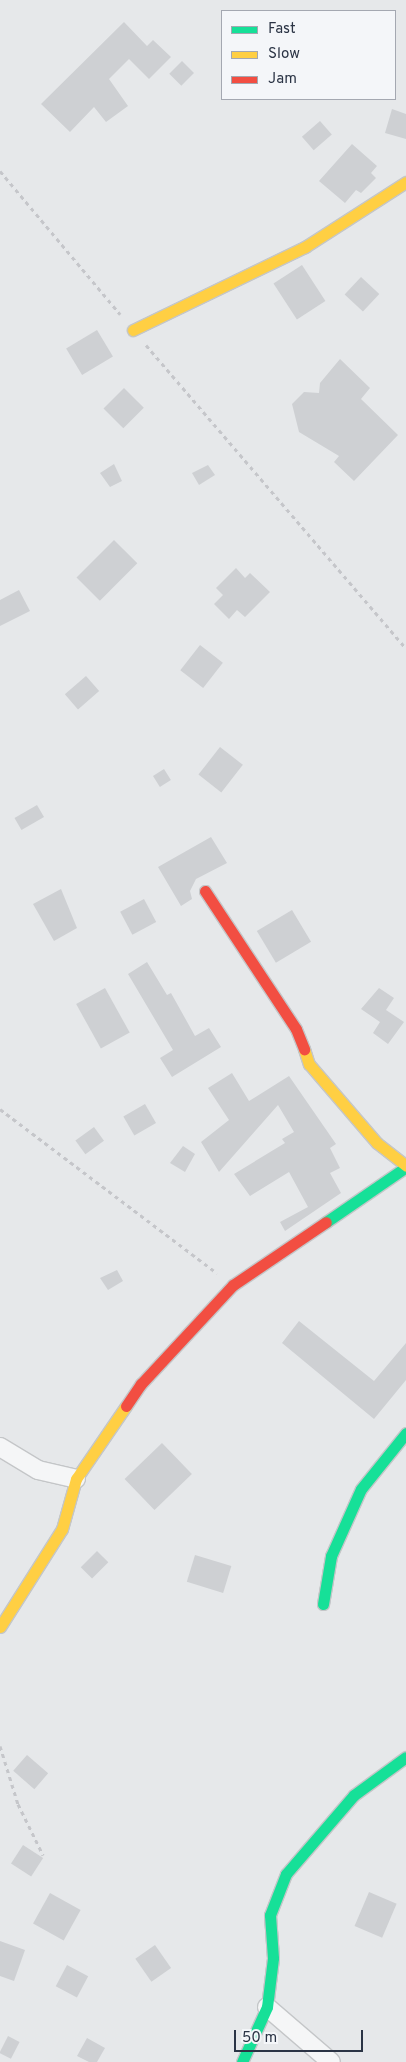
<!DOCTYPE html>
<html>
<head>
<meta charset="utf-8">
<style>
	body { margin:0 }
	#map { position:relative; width:406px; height:2062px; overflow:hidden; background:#e6e8ea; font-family:Overpass,sans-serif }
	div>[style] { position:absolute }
	.building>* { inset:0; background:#ced0d3; transform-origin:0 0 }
	.path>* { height:3px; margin-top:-1.5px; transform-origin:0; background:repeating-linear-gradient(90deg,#c5c6ca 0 4px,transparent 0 8px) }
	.roads { filter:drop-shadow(1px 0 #c4c6c8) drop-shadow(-1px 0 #c4c6c8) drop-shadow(0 1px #c4c6c8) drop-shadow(0 -1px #c4c6c8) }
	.street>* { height:18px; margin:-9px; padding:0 9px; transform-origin:9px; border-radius:9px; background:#f5f6f7 }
	.fast>* { height:11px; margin:-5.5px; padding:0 5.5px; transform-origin:5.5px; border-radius:5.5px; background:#16e098 }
	.slow>* { height:11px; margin:-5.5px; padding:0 5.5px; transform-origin:5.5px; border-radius:5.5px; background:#ffcf43 }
	.jam>* { height:11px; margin:-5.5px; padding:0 5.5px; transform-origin:5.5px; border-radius:5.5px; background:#f24e42 }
	span { translate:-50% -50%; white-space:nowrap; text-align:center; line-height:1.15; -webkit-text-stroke:4px #f4f6f9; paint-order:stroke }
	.legend { position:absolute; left:221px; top:10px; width:175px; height:90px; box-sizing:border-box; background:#f4f6f9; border:1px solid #a4a8b1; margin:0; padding:6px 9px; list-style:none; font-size:15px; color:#2b3445 }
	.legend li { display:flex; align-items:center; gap:10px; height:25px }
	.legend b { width:25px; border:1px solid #a4a8b1 }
	.scale { position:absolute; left:234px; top:2030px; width:129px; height:22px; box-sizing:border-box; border:2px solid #2b3445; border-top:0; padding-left:6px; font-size:15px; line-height:18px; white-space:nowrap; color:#2b3445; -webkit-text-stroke:4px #f4f6f9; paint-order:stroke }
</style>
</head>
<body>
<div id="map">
	<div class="building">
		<i style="clip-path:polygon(124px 22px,147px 46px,153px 40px,171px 57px,149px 79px,129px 59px,109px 79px,128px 106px,106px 122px,94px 107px,70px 132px,41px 104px)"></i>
		<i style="left:182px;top:61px;width:17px;height:18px;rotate:45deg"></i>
		<i style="clip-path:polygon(392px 109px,406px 114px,406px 139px,385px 133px)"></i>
		<i style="left:320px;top:121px;width:18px;height:24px;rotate:49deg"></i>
		<i style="clip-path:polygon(352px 144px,377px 166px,371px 173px,376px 178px,361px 193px,356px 190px,345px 203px,319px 181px)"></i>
		<i style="left:302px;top:265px;width:43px;height:34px;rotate:57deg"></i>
		<i style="left:361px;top:277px;width:25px;height:24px;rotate:43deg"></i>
		<i style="left:97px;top:330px;width:31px;height:36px;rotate:59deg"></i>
		<i style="clip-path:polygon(340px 359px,370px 388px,361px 399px,398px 435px,354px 481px,334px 462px,339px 456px,299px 432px,292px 404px,304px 392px,319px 393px,320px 383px)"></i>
		<i style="left:124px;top:388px;width:28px;height:29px;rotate:45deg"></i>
		<i style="clip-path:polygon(114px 464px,122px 481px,110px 487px,100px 473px)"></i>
		<i style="clip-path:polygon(208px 465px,215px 475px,199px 485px,192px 473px)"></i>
		<i style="left:114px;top:540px;width:33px;height:53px;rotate:45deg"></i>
		<i style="clip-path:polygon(236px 568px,245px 578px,250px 573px,270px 592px,245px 617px,237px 610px,229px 619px,214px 604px,223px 595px,216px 588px)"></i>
		<i style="clip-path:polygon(19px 590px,30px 611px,0 626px,0 600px)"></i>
		<i style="left:200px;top:645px;width:29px;height:32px;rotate:38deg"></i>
		<i style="left:86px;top:676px;width:20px;height:28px;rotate:49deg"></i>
		<i style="left:220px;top:747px;width:29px;height:35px;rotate:38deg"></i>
		<i style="left:164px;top:769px;width:13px;height:13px;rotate:58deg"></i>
		<i style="left:37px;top:805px;width:14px;height:26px;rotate:60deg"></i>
		<i style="clip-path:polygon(211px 837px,227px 863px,196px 879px,190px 891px,192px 899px,181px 906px,158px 867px)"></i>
		<i style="clip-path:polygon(61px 889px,77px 928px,54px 941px,33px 904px)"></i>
		<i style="left:144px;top:899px;width:26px;height:27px;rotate:62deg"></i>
		<i style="left:292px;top:910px;width:37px;height:41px;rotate:59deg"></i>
		<i style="clip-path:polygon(147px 962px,167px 995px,171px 993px,195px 1036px,209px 1028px,221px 1047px,172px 1077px,160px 1058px,173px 1050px,128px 974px)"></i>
		<i style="left:105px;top:988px;width:51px;height:33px;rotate:61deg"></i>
		<i style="clip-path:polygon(379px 988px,394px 998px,386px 1010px,404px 1022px,388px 1044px,373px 1033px,380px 1022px,361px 1009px)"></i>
		<i style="clip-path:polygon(232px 1073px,249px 1101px,289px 1076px,336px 1144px,330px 1148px,340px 1168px,330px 1173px,341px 1193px,285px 1231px,280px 1222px,308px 1207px,289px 1172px,250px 1196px,234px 1174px,285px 1143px,282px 1139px,294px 1132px,278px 1105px,219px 1172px,201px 1142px,229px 1120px,208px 1088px)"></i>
		<i style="left:145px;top:1104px;width:22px;height:25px;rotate:60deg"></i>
		<i style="left:94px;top:1127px;width:17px;height:23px;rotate:54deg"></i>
		<i style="clip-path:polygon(183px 1146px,195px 1154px,185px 1172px,170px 1163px)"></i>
		<i style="clip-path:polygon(117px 1270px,123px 1281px,108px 1290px,100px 1278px)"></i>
		<i style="clip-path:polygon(299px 1321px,374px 1381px,406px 1343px,406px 1380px,374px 1419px,282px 1343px)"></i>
		<i style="left:162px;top:1443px;width:43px;height:52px;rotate:46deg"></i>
		<i style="left:97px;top:1551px;width:16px;height:23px;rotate:45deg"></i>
		<i style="left:195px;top:1555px;width:38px;height:28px;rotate:17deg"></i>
		<i style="left:27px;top:1755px;width:28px;height:21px;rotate:41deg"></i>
		<i style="left:23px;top:1845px;width:24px;height:22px;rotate:33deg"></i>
		<i style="left:369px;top:1892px;width:30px;height:37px;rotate:23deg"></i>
		<i style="left:50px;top:1893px;width:35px;height:35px;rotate:29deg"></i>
		<i style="clip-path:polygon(0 1941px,25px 1950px,14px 1981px,0 1976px)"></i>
		<i style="left:155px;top:1945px;width:28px;height:24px;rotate:55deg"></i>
		<i style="left:67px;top:1965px;width:24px;height:24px;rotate:28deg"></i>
		<i style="left:8px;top:2036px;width:13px;height:19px;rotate:27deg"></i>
		<i style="clip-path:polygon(87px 2038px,105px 2048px,97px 2062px,89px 2062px,77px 2056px)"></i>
	</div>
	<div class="path">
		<i style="left:0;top:171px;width:187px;rotate:50deg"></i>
		<i style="left:146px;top:345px;width:399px;rotate:49.4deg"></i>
		<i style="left:0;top:1109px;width:272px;rotate:37.1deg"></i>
		<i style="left:0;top:1746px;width:61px;rotate:72.8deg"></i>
		<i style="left:18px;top:1804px;width:57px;rotate:63.9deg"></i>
	</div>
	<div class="roads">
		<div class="street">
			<i style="left:0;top:1447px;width:44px;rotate:31.2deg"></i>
			<i style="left:38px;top:1470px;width:39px;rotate:13deg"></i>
			<i style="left:267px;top:2007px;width:84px;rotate:40.7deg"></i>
		</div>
		<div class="fast">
			<i style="left:326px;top:1222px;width:97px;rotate:-34.5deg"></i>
			<i style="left:323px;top:1604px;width:49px;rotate:-80.5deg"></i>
			<i style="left:331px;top:1556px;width:73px;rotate:-65.9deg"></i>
			<i style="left:361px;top:1489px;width:72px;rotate:-51.2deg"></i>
			<i style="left:242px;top:2062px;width:60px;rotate:-65.6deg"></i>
			<i style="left:267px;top:2007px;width:49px;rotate:-83deg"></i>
			<i style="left:273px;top:1958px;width:43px;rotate:-94deg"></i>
			<i style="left:270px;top:1915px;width:44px;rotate:-68.7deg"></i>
			<i style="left:286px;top:1874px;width:104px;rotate:-49.3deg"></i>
			<i style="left:354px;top:1795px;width:64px;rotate:-36.2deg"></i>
		</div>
		<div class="slow">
			<i style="left:133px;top:330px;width:191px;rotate:-25.8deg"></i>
			<i style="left:305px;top:247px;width:120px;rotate:-32.8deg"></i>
			<i style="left:304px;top:1049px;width:16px;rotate:72deg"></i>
			<i style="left:309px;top:1064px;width:104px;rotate:49.3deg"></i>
			<i style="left:377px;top:1143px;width:37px;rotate:38deg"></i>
			<i style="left:0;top:1627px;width:116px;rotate:-57.7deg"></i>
			<i style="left:62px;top:1529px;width:52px;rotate:-74.4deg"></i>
			<i style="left:76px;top:1479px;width:88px;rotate:-55.6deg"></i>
		</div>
		<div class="jam">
			<i style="left:205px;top:891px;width:165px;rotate:56.6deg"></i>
			<i style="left:296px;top:1029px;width:22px;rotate:68deg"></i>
			<i style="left:126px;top:1406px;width:27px;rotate:-56deg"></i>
			<i style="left:141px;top:1384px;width:135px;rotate:-47.1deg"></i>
			<i style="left:233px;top:1285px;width:112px;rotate:-34.1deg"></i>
		</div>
	</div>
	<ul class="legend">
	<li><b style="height:6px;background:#16e098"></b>Fast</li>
	<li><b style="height:6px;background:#ffcf43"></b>Slow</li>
	<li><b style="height:6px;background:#f24e42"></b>Jam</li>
	</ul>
	<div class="scale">50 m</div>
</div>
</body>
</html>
